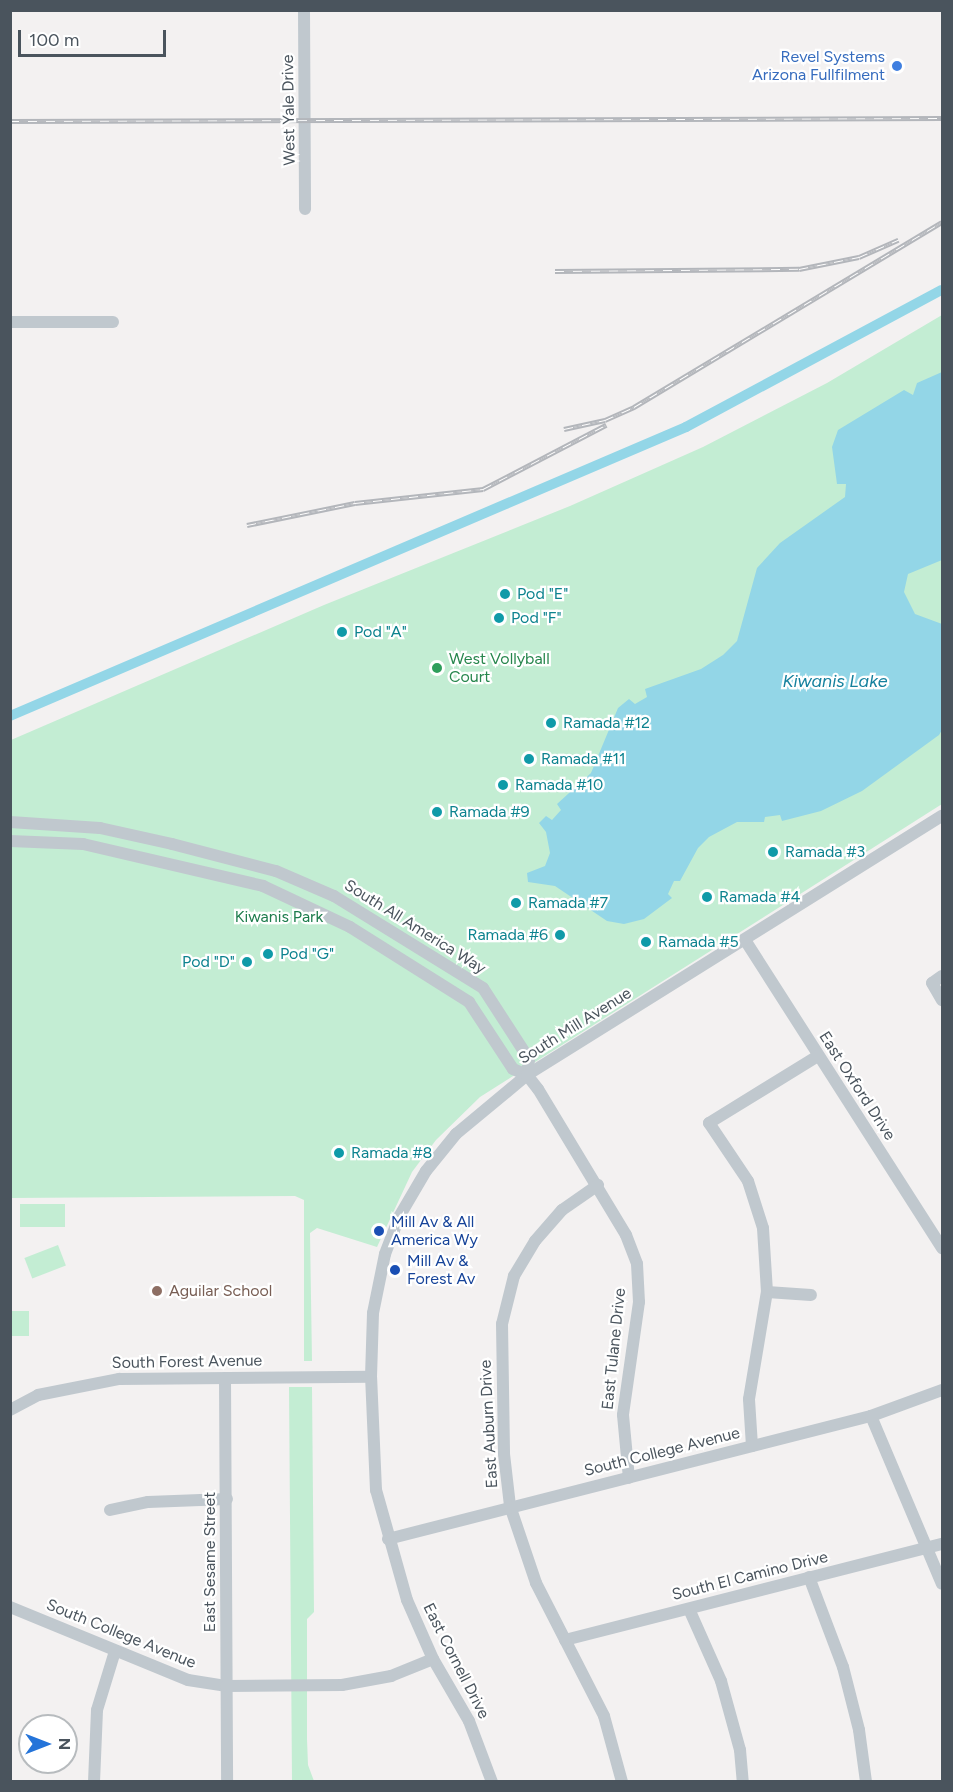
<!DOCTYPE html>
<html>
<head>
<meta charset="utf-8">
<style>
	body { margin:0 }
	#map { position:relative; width:953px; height:1792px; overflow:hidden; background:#f3f1f1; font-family:Figtree,sans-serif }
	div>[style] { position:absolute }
	.green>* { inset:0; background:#c3edd3; transform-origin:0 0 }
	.water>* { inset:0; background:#93d6e7 }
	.canal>* { height:10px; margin:-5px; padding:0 5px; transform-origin:5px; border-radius:5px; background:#93d6e7 }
	.minor>* { height:12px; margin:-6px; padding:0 6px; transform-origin:6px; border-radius:6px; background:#c0c8ce }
	.rail>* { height:5px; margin-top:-2.5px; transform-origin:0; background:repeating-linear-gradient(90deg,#fff 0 9px,#b3b6bb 0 18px); box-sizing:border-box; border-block:2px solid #b3b6bb }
	.dots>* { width:16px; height:16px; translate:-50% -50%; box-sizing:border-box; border:3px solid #fff; border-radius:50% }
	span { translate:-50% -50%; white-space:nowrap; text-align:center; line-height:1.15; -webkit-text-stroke:4.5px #fff; paint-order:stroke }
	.shop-label { font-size:16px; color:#366cbe }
	.right { translate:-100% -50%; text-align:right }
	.street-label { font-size:16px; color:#4a545d }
	.culture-label { font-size:16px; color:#0d838f }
	.left { translate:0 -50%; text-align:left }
	.leisure-label { font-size:16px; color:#27864d }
	.park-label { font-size:16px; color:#1d7c4c }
	.transit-label { font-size:16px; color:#164399 }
	.education-label { font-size:16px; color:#785e54 }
	.water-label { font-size:18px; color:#15819e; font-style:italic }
	.frame { position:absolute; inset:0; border:12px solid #4a545d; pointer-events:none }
	.north { position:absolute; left:18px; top:1714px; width:60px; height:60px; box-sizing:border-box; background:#fff; border:2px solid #b7bbbe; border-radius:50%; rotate:90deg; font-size:16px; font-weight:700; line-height:24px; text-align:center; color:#4a545d }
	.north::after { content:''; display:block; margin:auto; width:21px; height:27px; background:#2574d9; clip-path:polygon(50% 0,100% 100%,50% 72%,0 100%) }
	.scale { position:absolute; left:18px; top:30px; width:148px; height:27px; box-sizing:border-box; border:3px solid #4a545d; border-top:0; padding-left:8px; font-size:18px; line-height:21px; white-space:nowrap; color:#4a545d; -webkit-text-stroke:4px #fff; paint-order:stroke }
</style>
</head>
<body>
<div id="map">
	<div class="green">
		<i style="clip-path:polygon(942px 315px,942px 804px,480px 1097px,436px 1140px,412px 1172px,377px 1247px,317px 1228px,310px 1233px,312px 1361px,304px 1361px,304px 1200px,295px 1196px,11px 1198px,11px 740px,324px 605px,570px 506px,703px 447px,827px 383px)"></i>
		<i style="left:20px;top:1204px;width:45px;height:23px"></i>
		<i style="left:58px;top:1245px;width:22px;height:36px;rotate:69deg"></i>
		<i style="left:11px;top:1311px;width:18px;height:25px"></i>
		<i style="clip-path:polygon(289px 1387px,312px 1387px,314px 1612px,307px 1619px,307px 1739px,308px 1765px,314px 1781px,292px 1781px)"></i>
	</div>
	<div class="water">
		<i style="clip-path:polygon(942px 372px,942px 560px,908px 574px,904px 592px,915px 614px,942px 624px,942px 730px,939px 735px,862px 791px,821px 811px,782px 821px,780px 815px,765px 817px,764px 822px,737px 822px,709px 837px,698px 848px,680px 881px,674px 881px,668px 894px,672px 898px,644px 919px,624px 924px,607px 921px,555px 886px,528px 882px,527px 873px,545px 866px,550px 853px,546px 832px,539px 823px,546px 816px,552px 820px,561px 810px,557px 804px,591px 773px,618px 708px,629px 699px,635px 704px,647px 697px,645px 689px,701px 669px,723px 655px,737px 641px,757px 568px,780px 543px,845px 497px,846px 484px,837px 484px,832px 447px,838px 430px,904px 390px,913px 395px,917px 383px)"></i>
	</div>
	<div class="canal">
		<i style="left:10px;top:716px;width:735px;rotate:-23.15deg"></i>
		<i style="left:686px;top:427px;width:290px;rotate:-28.2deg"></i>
	</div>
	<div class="minor">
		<i style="left:304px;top:10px;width:199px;rotate:89.7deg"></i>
		<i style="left:10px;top:322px;width:103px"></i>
		<i style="left:10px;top:822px;width:90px;rotate:3.8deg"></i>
		<i style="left:100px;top:828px;width:74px;rotate:12.5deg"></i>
		<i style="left:172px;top:844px;width:107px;rotate:14.6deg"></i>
		<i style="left:276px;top:871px;width:63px;rotate:23.3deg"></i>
		<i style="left:334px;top:896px;width:175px;rotate:31.7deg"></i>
		<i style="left:483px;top:988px;width:85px;rotate:57.1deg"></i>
		<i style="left:529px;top:1059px;width:16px;rotate:97deg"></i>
		<i style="left:10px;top:841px;width:73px;rotate:2.4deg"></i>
		<i style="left:83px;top:844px;width:185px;rotate:13.1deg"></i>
		<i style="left:263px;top:886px;width:96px;rotate:25.2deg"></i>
		<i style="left:350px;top:927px;width:141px;rotate:32.2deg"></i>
		<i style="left:469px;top:1002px;width:80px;rotate:56.7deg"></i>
		<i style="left:513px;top:1069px;width:15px;rotate:23deg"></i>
		<i style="left:527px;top:1075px;width:18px;rotate:52deg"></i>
		<i style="left:538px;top:1089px;width:170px;rotate:58.9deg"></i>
		<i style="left:626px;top:1235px;width:31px;rotate:69deg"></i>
		<i style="left:637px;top:1264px;width:38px;rotate:87deg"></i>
		<i style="left:639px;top:1302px;width:114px;rotate:98.1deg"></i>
		<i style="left:623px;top:1415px;width:63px;rotate:84.6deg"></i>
		<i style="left:745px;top:940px;width:366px;rotate:57.4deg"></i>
		<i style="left:942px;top:976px;width:12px;rotate:145deg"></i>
		<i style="left:932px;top:983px;width:20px;rotate:60deg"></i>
		<i style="left:598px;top:1185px;width:44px;rotate:145.2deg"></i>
		<i style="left:562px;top:1210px;width:41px;rotate:131.1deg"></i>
		<i style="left:535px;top:1241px;width:41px;rotate:121deg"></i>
		<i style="left:514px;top:1276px;width:49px;rotate:104deg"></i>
		<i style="left:502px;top:1324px;width:130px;rotate:89.1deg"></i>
		<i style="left:504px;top:1454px;width:52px;rotate:83.4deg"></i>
		<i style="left:510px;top:1506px;width:81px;rotate:71.3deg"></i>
		<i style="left:536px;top:1583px;width:149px;rotate:62.9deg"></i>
		<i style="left:604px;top:1716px;width:68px;rotate:74.7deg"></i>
		<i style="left:767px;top:1292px;width:44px;rotate:3.9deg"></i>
		<i style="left:225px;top:1378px;width:404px;rotate:89.7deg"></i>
		<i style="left:10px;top:1410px;width:32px;rotate:-28deg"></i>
		<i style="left:38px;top:1395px;width:83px;rotate:-11.2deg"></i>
		<i style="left:119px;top:1379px;width:252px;rotate:-0.5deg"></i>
		<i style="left:871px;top:1416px;width:182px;rotate:67.1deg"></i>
		<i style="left:752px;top:1446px;width:47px;rotate:-93.7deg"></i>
		<i style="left:749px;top:1399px;width:109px;rotate:-80.5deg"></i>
		<i style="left:767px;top:1292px;width:64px;rotate:-93.6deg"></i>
		<i style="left:763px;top:1228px;width:49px;rotate:-107.7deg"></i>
		<i style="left:748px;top:1181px;width:70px;rotate:-123.9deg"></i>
		<i style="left:709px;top:1123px;width:128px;rotate:-31.6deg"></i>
		<i style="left:110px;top:1510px;width:39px;rotate:-12deg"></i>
		<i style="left:148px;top:1502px;width:79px;rotate:-2.2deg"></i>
		<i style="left:388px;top:1539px;width:498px;rotate:-14.3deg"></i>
		<i style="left:871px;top:1416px;width:76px;rotate:-20.1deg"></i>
		<i style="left:809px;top:1577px;width:96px;rotate:69.3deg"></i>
		<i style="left:843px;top:1667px;width:65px;rotate:75.7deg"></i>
		<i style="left:859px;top:1730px;width:52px;rotate:82.3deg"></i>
		<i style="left:10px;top:1607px;width:192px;rotate:22.3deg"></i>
		<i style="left:188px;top:1680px;width:38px;rotate:9deg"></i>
		<i style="left:226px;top:1686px;width:116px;rotate:-0.5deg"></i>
		<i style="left:342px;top:1685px;width:50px;rotate:-10.4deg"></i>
		<i style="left:391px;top:1676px;width:45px;rotate:-22deg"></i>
		<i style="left:689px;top:1609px;width:79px;rotate:66deg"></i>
		<i style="left:721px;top:1681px;width:72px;rotate:74.6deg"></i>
		<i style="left:740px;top:1750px;width:32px;rotate:85deg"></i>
		<i style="left:565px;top:1640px;width:389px;rotate:-14.3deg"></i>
		<i style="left:94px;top:1782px;width:72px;rotate:-87.6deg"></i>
		<i style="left:97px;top:1710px;width:62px;rotate:-73deg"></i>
		<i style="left:492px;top:1782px;width:65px;rotate:-110.7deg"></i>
		<i style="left:469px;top:1721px;width:72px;rotate:-120.1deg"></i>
		<i style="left:433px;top:1659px;width:64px;rotate:-113.8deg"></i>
		<i style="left:407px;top:1600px;width:114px;rotate:-105.7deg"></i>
		<i style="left:376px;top:1490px;width:113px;rotate:-92.5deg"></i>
		<i style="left:371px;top:1377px;width:64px;rotate:-88.2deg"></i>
		<i style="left:373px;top:1313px;width:60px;rotate:-78.5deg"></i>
		<i style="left:385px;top:1254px;width:40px;rotate:-69deg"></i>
		<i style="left:399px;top:1217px;width:53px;rotate:-59.6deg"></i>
		<i style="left:426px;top:1171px;width:48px;rotate:-51deg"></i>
		<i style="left:456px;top:1134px;width:92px;rotate:-39.7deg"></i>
		<i style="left:527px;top:1075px;width:489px;rotate:-32deg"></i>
	</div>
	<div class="rail">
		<i style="left:10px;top:121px;width:932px;rotate:-0.18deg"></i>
		<i style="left:555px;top:271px;width:244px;rotate:-0.5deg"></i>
		<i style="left:799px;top:269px;width:61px;rotate:-11.3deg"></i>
		<i style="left:859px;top:257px;width:43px;rotate:-23.6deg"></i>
		<i style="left:564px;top:429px;width:42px;rotate:-12.4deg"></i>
		<i style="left:605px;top:420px;width:32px;rotate:-24deg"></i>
		<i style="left:634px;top:407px;width:359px;rotate:-31deg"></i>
		<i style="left:247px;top:525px;width:110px;rotate:-11.5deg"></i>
		<i style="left:355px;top:503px;width:129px;rotate:-6.2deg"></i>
		<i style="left:483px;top:489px;width:139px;rotate:-27.5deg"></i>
	</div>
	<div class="dots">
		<i style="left:897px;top:66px;background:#3f7fe0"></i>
		<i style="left:505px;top:594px;background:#0f9aa8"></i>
		<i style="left:499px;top:618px;background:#0f9aa8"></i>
		<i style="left:342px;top:632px;background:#0f9aa8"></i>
		<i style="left:437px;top:668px;background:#2e9e5b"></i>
		<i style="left:551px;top:723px;background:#0f9aa8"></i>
		<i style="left:529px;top:759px;background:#0f9aa8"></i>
		<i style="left:503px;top:785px;background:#0f9aa8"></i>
		<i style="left:437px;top:812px;background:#0f9aa8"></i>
		<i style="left:773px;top:852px;background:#0f9aa8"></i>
		<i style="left:707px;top:897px;background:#0f9aa8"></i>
		<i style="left:516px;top:903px;background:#0f9aa8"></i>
		<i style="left:560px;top:935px;background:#0f9aa8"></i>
		<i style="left:646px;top:942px;background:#0f9aa8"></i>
		<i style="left:268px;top:954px;background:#0f9aa8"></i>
		<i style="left:247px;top:962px;background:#0f9aa8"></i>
		<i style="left:339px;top:1153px;background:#0f9aa8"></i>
		<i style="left:379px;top:1231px;background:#1a4fb4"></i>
		<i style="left:395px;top:1270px;background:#1a4fb4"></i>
		<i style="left:157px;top:1291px;background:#8d6e63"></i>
	</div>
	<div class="shop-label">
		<span class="right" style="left:885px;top:66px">Revel Systems<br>Arizona Fullfilment</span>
	</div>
	<div class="street-label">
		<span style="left:289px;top:110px;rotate:-91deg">West Yale Drive</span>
		<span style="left:415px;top:927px;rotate:32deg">South All America Way</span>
		<span style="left:575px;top:1026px;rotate:-32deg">South Mill Avenue</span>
		<span style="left:857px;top:1086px;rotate:57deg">East Oxford Drive</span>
		<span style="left:614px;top:1349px;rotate:-84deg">East Tulane Drive</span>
		<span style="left:187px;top:1362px;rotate:-1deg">South Forest Avenue</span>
		<span style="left:489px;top:1424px;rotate:-93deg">East Auburn Drive</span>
		<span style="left:662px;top:1452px;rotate:-14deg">South College Avenue</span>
		<span style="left:210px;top:1562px;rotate:-90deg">East Sesame Street</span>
		<span style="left:750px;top:1576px;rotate:-14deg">South El Camino Drive</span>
		<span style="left:121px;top:1634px;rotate:22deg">South College Avenue</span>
		<span style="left:456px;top:1661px;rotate:63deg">East Cornell Drive</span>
	</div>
	<div class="culture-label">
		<span class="left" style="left:517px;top:594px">Pod "E"</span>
		<span class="left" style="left:511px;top:618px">Pod "F"</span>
		<span class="left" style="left:354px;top:632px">Pod "A"</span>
		<span class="left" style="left:563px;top:723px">Ramada #12</span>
		<span class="left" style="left:541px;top:759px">Ramada #11</span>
		<span class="left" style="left:515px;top:785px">Ramada #10</span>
		<span class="left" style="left:449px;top:812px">Ramada #9</span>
		<span class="left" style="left:785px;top:852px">Ramada #3</span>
		<span class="left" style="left:719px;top:897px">Ramada #4</span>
		<span class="left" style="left:528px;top:903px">Ramada #7</span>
		<span class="right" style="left:548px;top:935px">Ramada #6</span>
		<span class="left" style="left:658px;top:942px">Ramada #5</span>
		<span class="left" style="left:280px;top:954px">Pod "G"</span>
		<span class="right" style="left:235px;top:962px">Pod "D"</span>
		<span class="left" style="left:351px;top:1153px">Ramada #8</span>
	</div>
	<div class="leisure-label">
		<span class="left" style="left:449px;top:668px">West Vollyball<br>Court</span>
	</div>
	<div class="park-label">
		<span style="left:279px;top:917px">Kiwanis Park</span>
	</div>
	<div class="transit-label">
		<span class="left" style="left:391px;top:1231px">Mill Av &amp; All<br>America Wy</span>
		<span class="left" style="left:407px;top:1270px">Mill Av &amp;<br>Forest Av</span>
	</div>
	<div class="education-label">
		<span class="left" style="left:169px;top:1291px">Aguilar School</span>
	</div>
	<div class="water-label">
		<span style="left:835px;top:681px">Kiwanis Lake</span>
	</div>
	<div class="frame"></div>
	<div class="north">N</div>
	<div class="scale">100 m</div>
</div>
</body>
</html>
